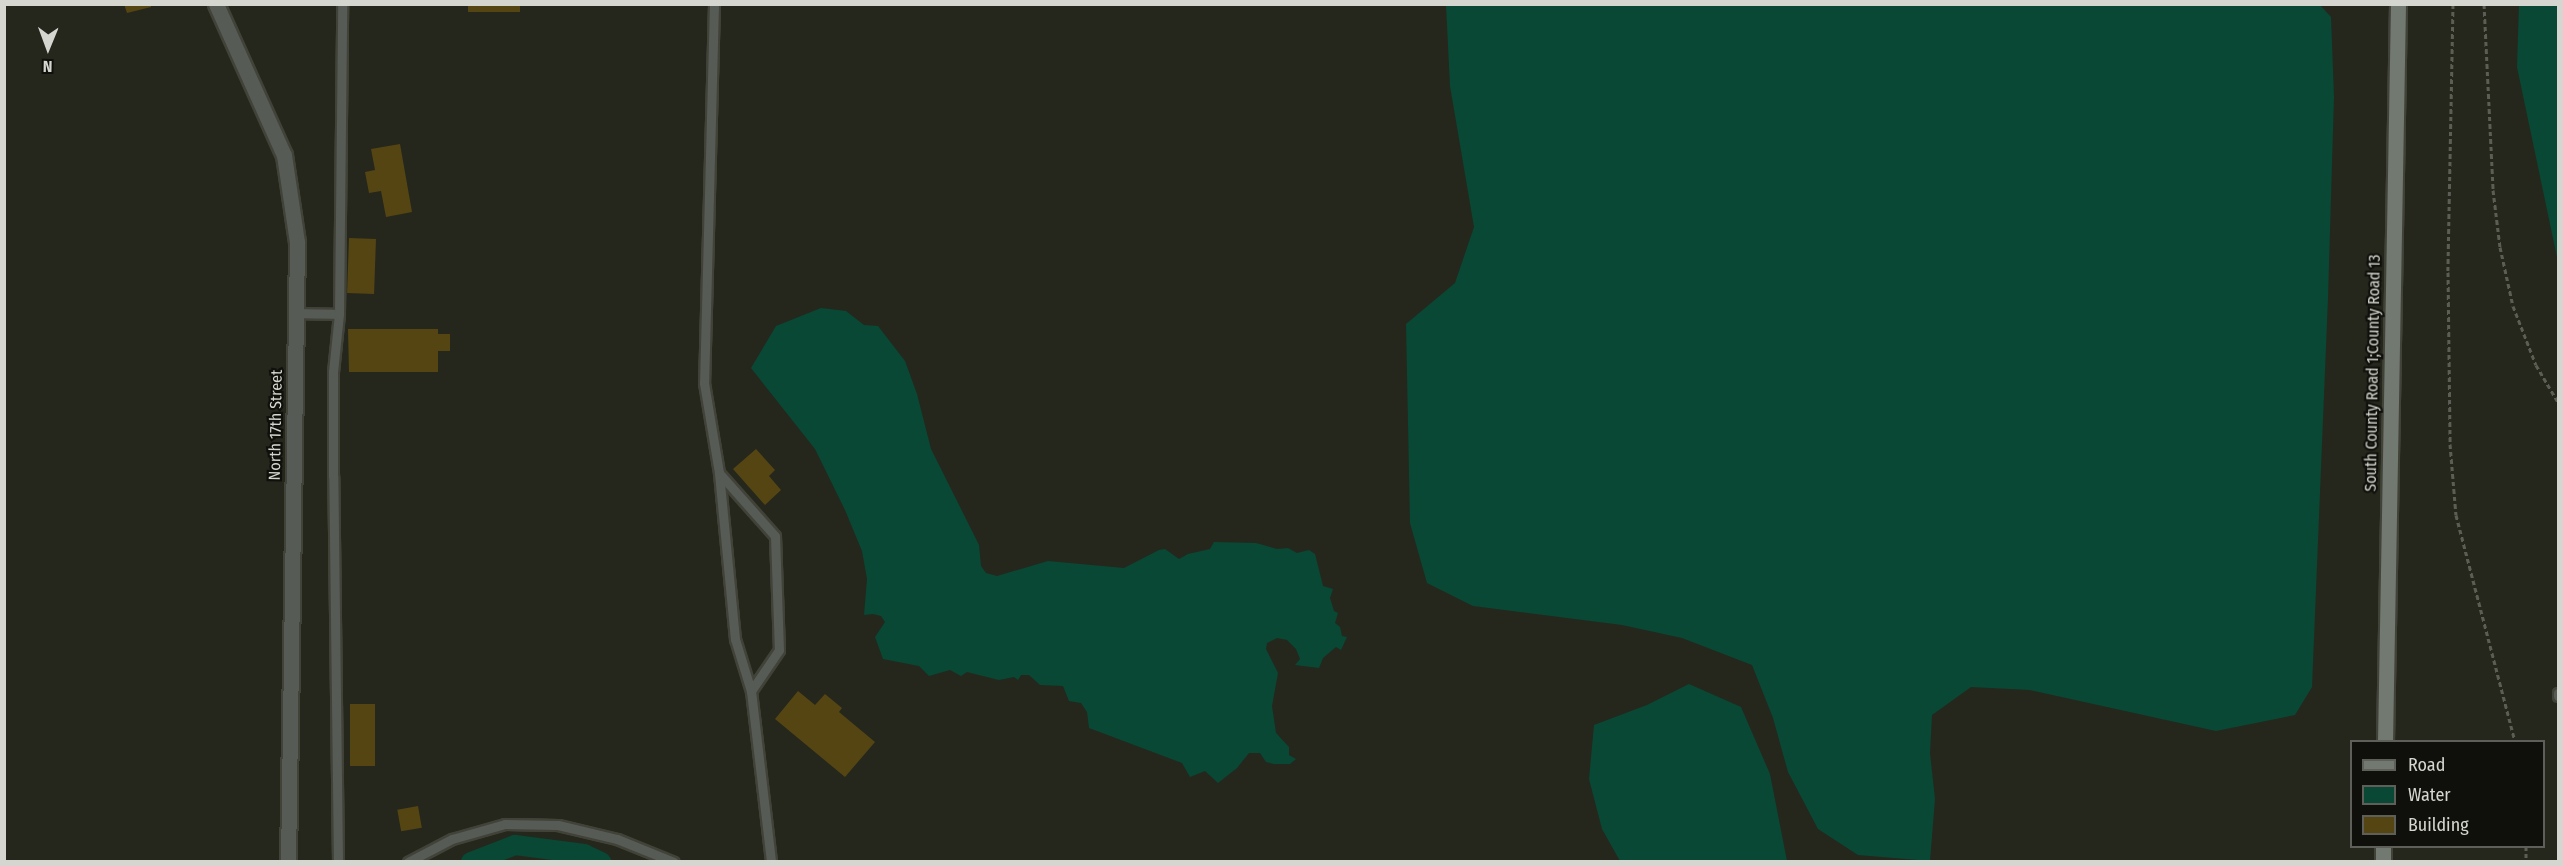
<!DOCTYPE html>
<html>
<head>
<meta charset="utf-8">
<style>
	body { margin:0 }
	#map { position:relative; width:2563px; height:866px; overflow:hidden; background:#25271c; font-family:"Fira Sans Condensed",sans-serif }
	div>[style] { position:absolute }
	.water>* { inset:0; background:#094835 }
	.canal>* { height:20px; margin:-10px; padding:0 10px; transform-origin:10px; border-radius:10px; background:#094835 }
	.building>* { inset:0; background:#544513; transform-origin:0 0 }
	.path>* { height:3px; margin-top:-1.5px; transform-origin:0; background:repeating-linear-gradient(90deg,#5c5d54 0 4.5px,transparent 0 7.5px) }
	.roads { filter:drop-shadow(2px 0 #414339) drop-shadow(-2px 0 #414339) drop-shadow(0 2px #414339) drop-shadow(0 -2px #414339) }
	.lane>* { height:9px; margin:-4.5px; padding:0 4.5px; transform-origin:4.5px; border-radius:4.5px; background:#575b56 }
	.street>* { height:15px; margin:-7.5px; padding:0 7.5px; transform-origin:7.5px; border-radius:7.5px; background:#575b56 }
	.secondary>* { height:15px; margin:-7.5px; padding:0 7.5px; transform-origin:7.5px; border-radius:7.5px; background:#727971 }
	span { translate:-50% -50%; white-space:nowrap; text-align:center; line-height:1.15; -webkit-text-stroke:4.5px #0f100b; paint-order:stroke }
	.street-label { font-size:16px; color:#d5d6cf }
	.frame { position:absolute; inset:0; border:6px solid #d5d6cf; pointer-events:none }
	.legend { position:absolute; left:2350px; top:740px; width:195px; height:108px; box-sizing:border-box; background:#0f100b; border:2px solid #5e5f59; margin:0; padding:8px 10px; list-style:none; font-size:18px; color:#d5d6cf }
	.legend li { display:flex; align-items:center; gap:12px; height:30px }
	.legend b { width:30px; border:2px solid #5e5f59 }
	.north { position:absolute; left:18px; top:18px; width:60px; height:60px; -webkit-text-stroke:4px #0f100b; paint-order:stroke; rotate:181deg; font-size:16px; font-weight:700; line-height:24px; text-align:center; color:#d5d6cf }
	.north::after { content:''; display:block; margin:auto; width:21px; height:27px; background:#d5d6cf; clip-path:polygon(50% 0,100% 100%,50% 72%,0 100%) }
</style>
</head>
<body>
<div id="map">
	<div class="water">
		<i style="clip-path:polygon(1446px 5px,2320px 5px,2331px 17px,2334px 97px,2328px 298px,2312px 687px,2295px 715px,2216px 731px,2030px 690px,1971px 687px,1932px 715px,1930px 753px,1935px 799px,1930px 861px,1858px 855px,1818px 829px,1788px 772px,1773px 718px,1752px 665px,1682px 638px,1622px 625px,1473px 606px,1427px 583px,1410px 523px,1406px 324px,1455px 283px,1474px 227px,1450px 86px)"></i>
		<i style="clip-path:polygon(2519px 5px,2558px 5px,2558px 262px,2517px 67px)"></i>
		<i style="clip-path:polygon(821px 308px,846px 311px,864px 325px,878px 326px,905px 361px,917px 394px,931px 449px,979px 545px,981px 566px,986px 573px,997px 576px,1048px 561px,1124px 568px,1159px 550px,1165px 549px,1179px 559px,1188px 554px,1210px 549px,1214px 542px,1256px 543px,1277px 549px,1288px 548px,1297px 553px,1309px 550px,1315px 554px,1323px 586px,1333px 589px,1330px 598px,1334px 611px,1338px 613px,1335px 623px,1340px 627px,1342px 636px,1347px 637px,1341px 650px,1336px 647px,1323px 658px,1319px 668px,1295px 665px,1300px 659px,1296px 649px,1287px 640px,1277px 638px,1267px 643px,1266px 649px,1278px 673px,1272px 706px,1276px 733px,1289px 747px,1289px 755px,1296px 759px,1290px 764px,1274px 764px,1266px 762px,1260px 753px,1249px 753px,1237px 768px,1218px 783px,1205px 771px,1190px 777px,1182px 763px,1089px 728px,1087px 712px,1081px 703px,1069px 701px,1063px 686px,1040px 685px,1029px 675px,1021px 675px,1018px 680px,1014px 677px,999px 680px,967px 672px,961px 676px,950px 670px,929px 676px,919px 666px,883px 659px,875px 637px,885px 622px,881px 616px,873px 614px,864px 615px,867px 579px,862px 551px,845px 510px,815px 449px,751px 368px,776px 326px)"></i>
		<i style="clip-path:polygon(1689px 684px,1741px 707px,1770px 774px,1787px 861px,1620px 861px,1602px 829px,1589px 779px,1594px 725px,1647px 705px)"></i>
	</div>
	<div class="canal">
		<i style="left:471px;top:862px;width:47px;rotate:-21.1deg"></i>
		<i style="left:515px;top:845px;width:70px;rotate:7.4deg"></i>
		<i style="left:584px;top:854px;width:19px;rotate:25deg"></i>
	</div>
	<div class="building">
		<i style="clip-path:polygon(124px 4px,151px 4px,151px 7px,127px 13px)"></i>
		<i style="left:468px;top:4px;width:52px;height:8px"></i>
		<i style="clip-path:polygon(400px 144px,412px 212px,386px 217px,381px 191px,369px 193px,365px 172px,375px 170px,371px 149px)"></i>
		<i style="left:349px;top:238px;width:27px;height:55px;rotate:2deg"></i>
		<i style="clip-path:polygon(348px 329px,438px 329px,438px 334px,450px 334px,450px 351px,438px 351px,438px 372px,349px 372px)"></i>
		<i style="clip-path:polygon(756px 449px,775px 470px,769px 476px,781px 490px,765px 505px,733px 469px)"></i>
		<i style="clip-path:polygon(798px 691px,815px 705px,825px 694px,842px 708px,839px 712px,875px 742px,845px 777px,775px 719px)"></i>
		<i style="left:350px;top:704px;width:25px;height:62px"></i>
		<i style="left:418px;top:806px;width:22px;height:21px;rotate:80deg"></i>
	</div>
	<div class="path">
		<i style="left:2453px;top:4px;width:268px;rotate:91.1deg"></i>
		<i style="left:2448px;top:272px;width:172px;rotate:89.3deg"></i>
		<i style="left:2450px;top:444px;width:71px;rotate:85.2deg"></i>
		<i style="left:2456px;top:515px;width:235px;rotate:75.4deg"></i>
		<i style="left:2484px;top:4px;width:186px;rotate:87.2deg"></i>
		<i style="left:2493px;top:190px;width:57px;rotate:83deg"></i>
		<i style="left:2500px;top:247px;width:60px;rotate:77.6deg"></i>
		<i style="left:2513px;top:306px;width:63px;rotate:68.7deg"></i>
		<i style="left:2536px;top:365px;width:43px;rotate:59.3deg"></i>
		<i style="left:2526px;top:846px;width:16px;rotate:90deg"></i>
	</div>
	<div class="roads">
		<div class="lane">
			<i style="left:714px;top:4px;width:379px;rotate:91.5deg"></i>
			<i style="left:704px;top:383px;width:91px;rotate:80.5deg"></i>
			<i style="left:719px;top:473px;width:84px;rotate:48.4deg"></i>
			<i style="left:775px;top:536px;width:114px;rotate:88deg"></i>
			<i style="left:779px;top:650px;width:50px;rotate:124.3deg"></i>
			<i style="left:751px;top:691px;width:172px;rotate:83.3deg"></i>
			<i style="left:296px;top:313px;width:43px;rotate:1.3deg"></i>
			<i style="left:719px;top:473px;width:167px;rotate:84.5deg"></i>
			<i style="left:735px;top:639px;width:54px;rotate:72.9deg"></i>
			<i style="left:2558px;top:693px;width:3px;rotate:90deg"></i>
			<i style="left:338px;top:862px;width:386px;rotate:-90.7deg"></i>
			<i style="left:333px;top:476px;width:104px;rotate:-90deg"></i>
			<i style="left:333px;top:372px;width:58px;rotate:-84.1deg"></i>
			<i style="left:339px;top:314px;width:310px;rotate:-89.4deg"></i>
			<i style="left:408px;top:862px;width:50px;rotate:-27.6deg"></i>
			<i style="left:452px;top:839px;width:55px;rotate:-15.8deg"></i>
			<i style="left:505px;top:824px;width:53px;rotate:1.1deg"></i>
			<i style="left:558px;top:825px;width:61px;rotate:13.3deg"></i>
			<i style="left:617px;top:839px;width:61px;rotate:22deg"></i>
		</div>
		<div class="street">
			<i style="left:216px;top:4px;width:166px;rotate:65.8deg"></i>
			<i style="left:284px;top:155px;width:88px;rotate:81.5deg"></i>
			<i style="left:297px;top:242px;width:620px;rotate:90.83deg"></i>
		</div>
		<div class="secondary">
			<i style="left:2385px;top:742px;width:738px;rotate:-88.99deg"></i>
			<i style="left:2383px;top:862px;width:16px;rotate:-90deg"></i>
		</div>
	</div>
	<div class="street-label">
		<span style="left:2373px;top:373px;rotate:-89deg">South County Road 1;County Road 13</span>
		<span style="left:276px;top:425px;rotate:-89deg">North 17th Street</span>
	</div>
	<div class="frame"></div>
	<ul class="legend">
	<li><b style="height:8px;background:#727971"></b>Road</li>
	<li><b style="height:16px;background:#094835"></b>Water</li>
	<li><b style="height:16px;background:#544513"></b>Building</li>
	</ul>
	<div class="north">N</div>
</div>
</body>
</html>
